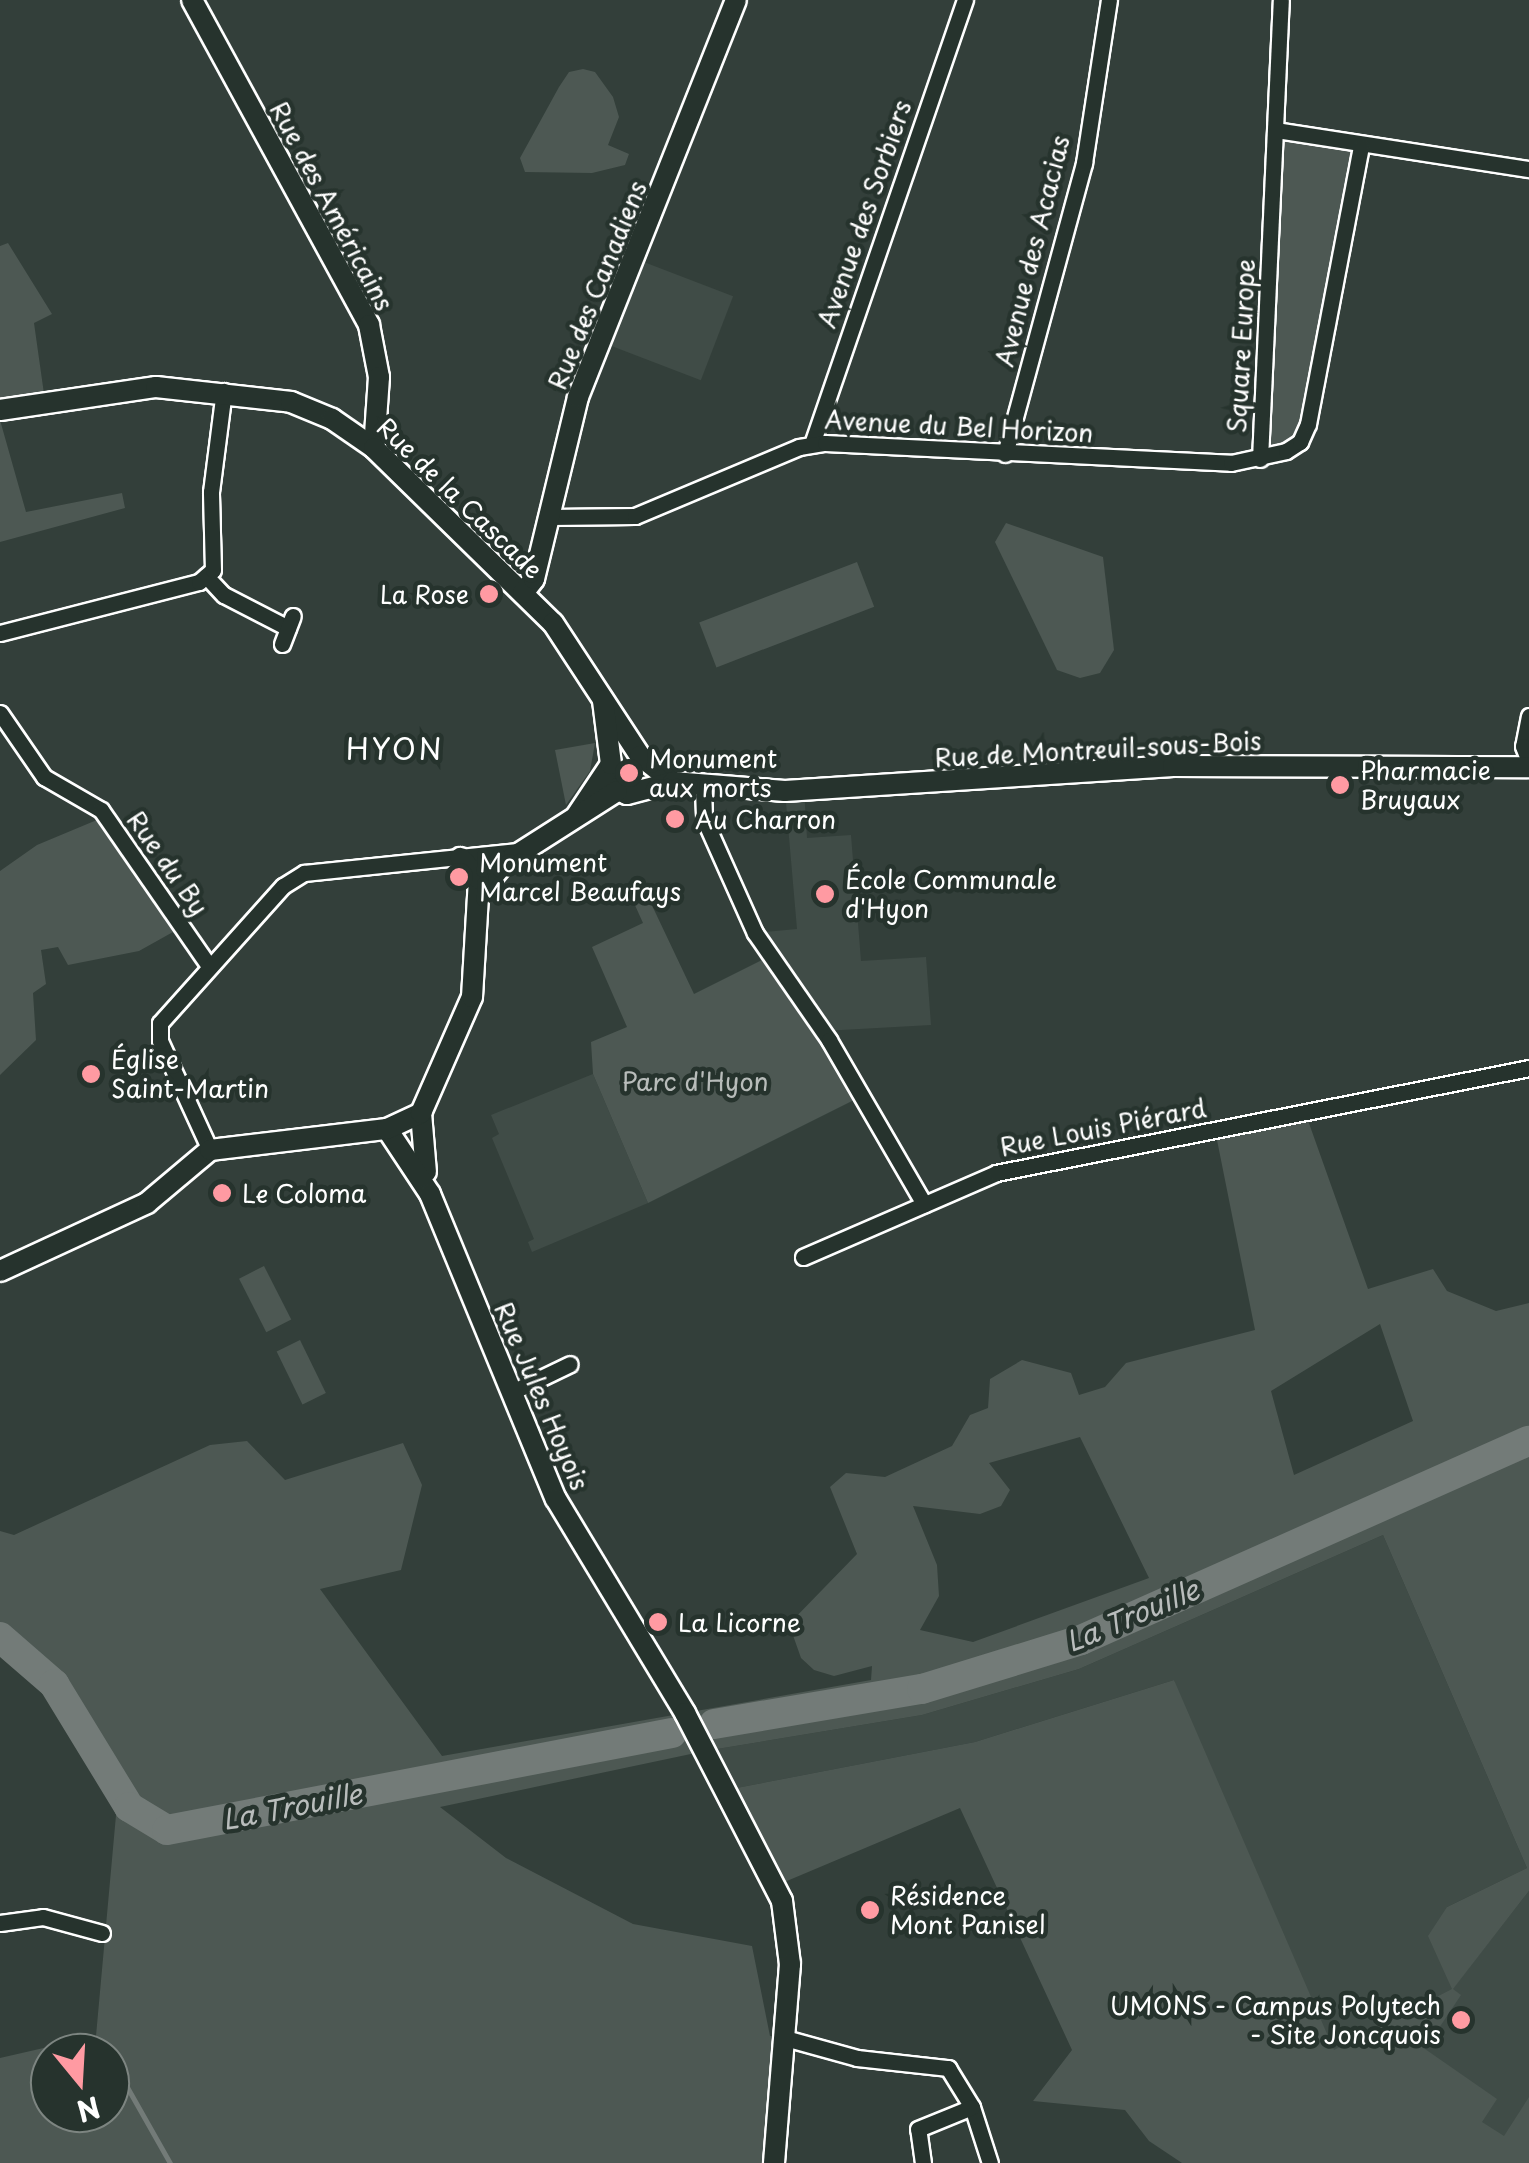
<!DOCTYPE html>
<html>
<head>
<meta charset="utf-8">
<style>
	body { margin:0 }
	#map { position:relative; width:1529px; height:2163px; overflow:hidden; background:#333f3a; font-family:"Playpen Sans",sans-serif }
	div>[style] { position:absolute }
	.built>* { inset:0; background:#404c47; transform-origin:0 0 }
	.green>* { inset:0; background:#4d5853; transform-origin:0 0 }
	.stream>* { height:5px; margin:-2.5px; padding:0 2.5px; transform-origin:2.5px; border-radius:2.5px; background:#737b78 }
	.river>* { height:30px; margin:-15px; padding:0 15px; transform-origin:15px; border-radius:15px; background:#737b78 }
	.roads { filter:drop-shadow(2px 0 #fff) drop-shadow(-2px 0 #fff) drop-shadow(0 2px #fff) drop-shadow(0 -2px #fff) }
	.minor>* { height:15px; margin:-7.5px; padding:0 7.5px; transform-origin:7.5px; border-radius:7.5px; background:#26332d }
	.tertiary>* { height:20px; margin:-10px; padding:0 10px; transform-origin:10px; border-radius:10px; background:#26332d }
	.dots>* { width:28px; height:28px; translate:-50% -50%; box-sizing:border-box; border:5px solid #26332d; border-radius:50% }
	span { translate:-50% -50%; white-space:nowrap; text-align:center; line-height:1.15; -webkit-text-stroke:9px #26332d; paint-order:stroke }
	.street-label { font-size:25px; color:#fff }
	.poi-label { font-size:25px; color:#fff }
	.right { translate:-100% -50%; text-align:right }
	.left { translate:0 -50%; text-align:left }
	.park-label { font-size:25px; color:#b8bcba }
	.water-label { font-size:28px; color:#b9bdbc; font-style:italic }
	.quarter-label { font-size:30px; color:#fff; letter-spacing:2.5px }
	.north { position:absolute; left:30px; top:2033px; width:100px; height:100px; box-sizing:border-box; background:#26332d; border:2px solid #7d8581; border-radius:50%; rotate:162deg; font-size:28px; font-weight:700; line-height:40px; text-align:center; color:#fff }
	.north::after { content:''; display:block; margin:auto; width:35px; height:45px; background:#ff9aa2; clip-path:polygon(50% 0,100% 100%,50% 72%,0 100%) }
</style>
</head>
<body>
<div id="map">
	<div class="built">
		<i style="left:636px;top:259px;width:104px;height:90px;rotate:21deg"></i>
		<i style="clip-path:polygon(804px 790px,807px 838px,851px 835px,861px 961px,926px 957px,931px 1025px,823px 1031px,755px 933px,797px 929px,785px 791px)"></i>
		<i style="clip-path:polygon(593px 1074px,648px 1203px,532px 1252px,528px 1242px,534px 1239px,492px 1138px,499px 1134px,491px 1115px)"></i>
		<i style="clip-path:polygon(1383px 1535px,1527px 1868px,1447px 1907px,1453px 1988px,1529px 1891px,1529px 2163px,1313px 2163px,1174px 1680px,975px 1742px,726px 1790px,705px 1751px,922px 1715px,1079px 1669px)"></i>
	</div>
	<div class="green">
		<i style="clip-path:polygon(583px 69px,595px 72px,613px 97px,619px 117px,608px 145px,629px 154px,625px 165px,592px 173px,525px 172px,520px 158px,559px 87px,569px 72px)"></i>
		<i style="clip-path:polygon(1276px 130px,1361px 147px,1305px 433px,1275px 455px,1261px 442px)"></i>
		<i style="clip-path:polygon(8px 243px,52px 314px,34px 323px,45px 401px,0 410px,0 246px)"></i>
		<i style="clip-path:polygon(0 420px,26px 512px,122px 493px,125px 508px,0 542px)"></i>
		<i style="clip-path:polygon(1006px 523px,1103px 557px,1114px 650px,1100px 673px,1080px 678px,1057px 670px,995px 542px)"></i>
		<i style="left:857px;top:562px;width:48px;height:169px;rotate:69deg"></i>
		<i style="clip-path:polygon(595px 743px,590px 771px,566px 805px,555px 750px)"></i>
		<i style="clip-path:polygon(104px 817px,173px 932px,139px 951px,68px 965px,58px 947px,41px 950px,46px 984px,33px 993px,36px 1040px,0 1075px,0 871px,37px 845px)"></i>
		<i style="clip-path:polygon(648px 897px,694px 994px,770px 956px,862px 1096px,648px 1203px,593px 1074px,591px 1042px,627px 1027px,592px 947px,643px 923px,634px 903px)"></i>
		<i style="clip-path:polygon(evenodd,1305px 1112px,1368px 1289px,1433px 1269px,1447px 1291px,1496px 1311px,1529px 1303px,1529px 1891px,1453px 1989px,1461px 1995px,1425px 2049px,1497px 2099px,1482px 2122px,1504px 2136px,1529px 2097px,1529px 2163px,1182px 2163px,1149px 2141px,1125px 2110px,1033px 2101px,1072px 2050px,960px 1808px,775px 1886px,726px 1790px,975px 1742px,1174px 1680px,1334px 2050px,1452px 1989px,1428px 1936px,1447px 1907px,1527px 1868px,1383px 1535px,1079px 1669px,922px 1715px,705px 1751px,440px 1807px,506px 1858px,633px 1924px,752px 1946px,770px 2036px,785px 2038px,774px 2163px,0 2163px,0 2058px,96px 2036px,118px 1793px,54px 1684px,62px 1681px,0 1626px,0 1531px,14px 1535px,210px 1445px,247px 1441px,285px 1480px,403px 1443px,422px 1485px,401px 1570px,320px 1589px,442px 1756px,871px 1680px,872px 1666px,834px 1676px,814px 1670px,801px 1658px,789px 1624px,857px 1554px,830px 1487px,846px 1473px,885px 1477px,952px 1446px,970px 1415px,988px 1408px,990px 1379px,1022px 1360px,1071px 1373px,1079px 1395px,1105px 1387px,1126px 1363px,1255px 1330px,1215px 1130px,1305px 1112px,1380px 1324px,1413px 1421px,1294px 1475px,1271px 1391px,1380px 1324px,1305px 1112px,1080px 1437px,1149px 1578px,973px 1642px,920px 1630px,939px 1596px,937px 1565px,913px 1506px,980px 1514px,1001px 1506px,1010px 1490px,989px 1463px,1080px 1437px,1305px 1112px,50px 2053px,110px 2053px,110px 2113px,50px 2113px,50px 2053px)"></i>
		<i style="left:264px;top:1266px;width:60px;height:28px;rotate:63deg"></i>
		<i style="left:300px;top:1340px;width:59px;height:26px;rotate:64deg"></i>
	</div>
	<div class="stream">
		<i style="left:99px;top:2040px;width:15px;rotate:58deg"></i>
		<i style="left:110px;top:2057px;width:122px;rotate:60.5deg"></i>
	</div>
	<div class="river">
		<i style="left:0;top:1637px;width:72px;rotate:41deg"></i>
		<i style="left:54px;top:1684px;width:144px;rotate:58.6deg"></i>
		<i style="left:129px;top:1807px;width:44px;rotate:31.2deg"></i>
		<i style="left:167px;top:1830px;width:514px;rotate:-10.87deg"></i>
		<i style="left:714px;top:1724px;width:211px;rotate:-9.6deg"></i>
		<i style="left:922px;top:1689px;width:166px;rotate:-17.1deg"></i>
		<i style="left:1081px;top:1640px;width:490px;rotate:-24deg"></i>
	</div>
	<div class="roads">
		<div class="minor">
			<i style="left:1276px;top:130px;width:256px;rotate:8.8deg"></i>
			<i style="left:812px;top:444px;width:470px;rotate:-71deg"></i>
			<i style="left:1005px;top:454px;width:302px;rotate:-74.8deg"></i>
			<i style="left:1084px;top:163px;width:165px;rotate:-81.3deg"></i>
			<i style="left:1260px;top:459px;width:459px;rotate:-87.4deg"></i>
			<i style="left:550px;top:517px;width:85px;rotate:-0.7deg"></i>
			<i style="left:635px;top:516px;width:178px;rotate:-22.8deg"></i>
			<i style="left:799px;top:447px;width:26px;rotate:-9deg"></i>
			<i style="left:825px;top:443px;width:406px;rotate:2.8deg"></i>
			<i style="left:1231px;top:463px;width:56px;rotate:-12.3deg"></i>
			<i style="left:1286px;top:451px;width:17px;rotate:-33deg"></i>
			<i style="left:1300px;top:442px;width:20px;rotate:-66deg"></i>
			<i style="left:1308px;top:424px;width:282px;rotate:-79.2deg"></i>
			<i style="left:206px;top:576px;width:26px;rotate:47deg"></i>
			<i style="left:224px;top:595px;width:72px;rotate:27.3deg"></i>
			<i style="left:0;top:633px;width:205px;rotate:-14.4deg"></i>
			<i style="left:199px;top:582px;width:18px;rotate:-41deg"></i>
			<i style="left:213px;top:570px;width:78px;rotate:-91.5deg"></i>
			<i style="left:211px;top:492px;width:102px;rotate:-82.7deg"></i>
			<i style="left:282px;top:644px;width:30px;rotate:-69deg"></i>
			<i style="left:0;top:713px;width:78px;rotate:55.5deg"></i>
			<i style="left:44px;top:777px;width:66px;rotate:30.1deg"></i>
			<i style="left:101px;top:810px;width:190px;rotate:55.3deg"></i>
			<i style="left:1529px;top:716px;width:31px;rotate:101deg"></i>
			<i style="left:1523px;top:746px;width:17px;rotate:69deg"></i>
			<i style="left:703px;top:788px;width:31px;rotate:88deg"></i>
			<i style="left:704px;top:819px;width:125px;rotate:65.9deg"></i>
			<i style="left:755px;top:933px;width:130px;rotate:55.3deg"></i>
			<i style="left:829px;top:1040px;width:190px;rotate:59.9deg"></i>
			<i style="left:210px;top:1150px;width:120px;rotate:-114.6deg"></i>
			<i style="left:160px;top:1041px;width:18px;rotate:-90deg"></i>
			<i style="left:160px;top:1023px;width:184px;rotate:-48.1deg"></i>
			<i style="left:283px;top:886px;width:25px;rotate:-32deg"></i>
			<i style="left:304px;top:873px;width:215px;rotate:-5.9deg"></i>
			<i style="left:803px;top:1257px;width:210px;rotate:-23.5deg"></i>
			<i style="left:996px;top:1173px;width:543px;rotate:-11.14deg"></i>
			<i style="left:512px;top:1392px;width:64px;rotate:-25.8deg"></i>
			<i style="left:0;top:1923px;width:43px;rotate:-7.9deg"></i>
			<i style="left:43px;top:1917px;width:61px;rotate:15.2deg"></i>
			<i style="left:785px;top:2038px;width:75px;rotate:15.5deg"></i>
			<i style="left:857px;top:2058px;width:92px;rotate:6.3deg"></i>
			<i style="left:948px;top:2068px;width:46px;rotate:58.4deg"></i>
			<i style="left:972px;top:2107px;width:59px;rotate:72.2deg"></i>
			<i style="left:923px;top:2163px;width:34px;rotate:-98deg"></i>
			<i style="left:918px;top:2129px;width:58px;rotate:-22.2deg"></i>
		</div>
		<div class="tertiary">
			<i style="left:192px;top:0;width:370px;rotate:61.4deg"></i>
			<i style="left:369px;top:325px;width:53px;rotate:79.1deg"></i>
			<i style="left:379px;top:377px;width:71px;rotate:94deg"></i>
			<i style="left:0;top:410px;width:158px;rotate:-8.4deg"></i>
			<i style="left:156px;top:387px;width:136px;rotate:6.3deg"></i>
			<i style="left:291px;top:402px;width:44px;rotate:22.5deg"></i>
			<i style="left:332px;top:419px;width:51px;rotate:34.6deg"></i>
			<i style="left:374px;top:448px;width:250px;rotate:44.4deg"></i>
			<i style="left:553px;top:623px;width:159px;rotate:56.8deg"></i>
			<i style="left:640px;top:756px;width:42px;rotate:38.2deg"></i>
			<i style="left:523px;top:593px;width:18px;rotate:-52deg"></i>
			<i style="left:534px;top:579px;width:187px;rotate:-76.4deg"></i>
			<i style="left:578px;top:397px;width:427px;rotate:-68.3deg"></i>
			<i style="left:608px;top:775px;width:14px;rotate:65deg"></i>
			<i style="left:614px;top:788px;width:14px;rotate:25deg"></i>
			<i style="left:627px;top:794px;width:48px;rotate:-14.6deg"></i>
			<i style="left:673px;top:782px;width:112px;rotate:4.6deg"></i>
			<i style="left:785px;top:791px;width:389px;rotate:-3.7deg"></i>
			<i style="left:1173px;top:766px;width:356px;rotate:0.2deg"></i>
			<i style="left:577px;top:815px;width:61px;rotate:-56.3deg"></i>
			<i style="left:611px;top:764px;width:64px;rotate:-97.2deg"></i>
			<i style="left:479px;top:893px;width:39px;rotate:-50deg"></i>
			<i style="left:504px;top:863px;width:134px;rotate:-32.5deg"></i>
			<i style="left:421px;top:1113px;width:59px;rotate:85.2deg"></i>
			<i style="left:387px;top:1129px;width:78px;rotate:56.5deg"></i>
			<i style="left:430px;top:1194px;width:330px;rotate:67.6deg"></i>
			<i style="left:556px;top:1499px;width:250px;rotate:58.9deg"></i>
			<i style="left:685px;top:1713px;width:212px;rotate:62.7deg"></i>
			<i style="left:782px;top:1901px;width:64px;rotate:82.8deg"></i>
			<i style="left:790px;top:1964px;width:200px;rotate:94.6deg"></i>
			<i style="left:0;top:1271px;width:162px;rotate:-24.8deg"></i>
			<i style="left:147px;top:1203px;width:82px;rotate:-40.1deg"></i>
			<i style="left:210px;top:1150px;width:178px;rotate:-6.8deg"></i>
			<i style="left:387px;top:1129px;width:38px;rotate:-25deg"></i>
			<i style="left:421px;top:1113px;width:127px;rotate:-66.3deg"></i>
			<i style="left:472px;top:997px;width:118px;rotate:-86.6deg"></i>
			<i style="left:479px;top:879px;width:28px;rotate:-131deg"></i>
		</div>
	</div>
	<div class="dots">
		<i style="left:489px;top:594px;background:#ff9aa2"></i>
		<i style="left:629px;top:773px;background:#ff9aa2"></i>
		<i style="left:1340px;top:785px;background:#ff9aa2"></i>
		<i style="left:675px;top:819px;background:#ff9aa2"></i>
		<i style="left:459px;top:877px;background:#ff9aa2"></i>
		<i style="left:825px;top:894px;background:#ff9aa2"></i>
		<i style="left:91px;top:1074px;background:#ff9aa2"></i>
		<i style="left:222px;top:1193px;background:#ff9aa2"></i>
		<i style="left:658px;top:1622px;background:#ff9aa2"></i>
		<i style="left:870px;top:1910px;background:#ff9aa2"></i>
		<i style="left:1461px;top:2020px;background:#ff9aa2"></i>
	</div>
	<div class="street-label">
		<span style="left:332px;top:206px;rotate:62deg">Rue des Américains</span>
		<span style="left:864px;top:214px;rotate:-71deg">Avenue des Sorbiers</span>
		<span style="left:1032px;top:251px;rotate:-76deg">Avenue des Acacias</span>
		<span style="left:597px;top:285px;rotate:-68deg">Rue des Canadiens</span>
		<span style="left:1241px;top:346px;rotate:-87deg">Square Europe</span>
		<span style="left:959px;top:426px;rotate:3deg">Avenue du Bel Horizon</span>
		<span style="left:460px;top:498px;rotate:44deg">Rue de la Cascade</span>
		<span style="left:1098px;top:749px;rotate:-3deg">Rue de Montreuil-sous-Bois</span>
		<span style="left:168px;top:863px;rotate:55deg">Rue du By</span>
		<span style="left:1103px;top:1127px;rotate:-11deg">Rue Louis Piérard</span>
		<span style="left:542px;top:1396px;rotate:67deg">Rue Jules Hoyois</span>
	</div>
	<div class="poi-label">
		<span class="right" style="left:469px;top:594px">La Rose</span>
		<span class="left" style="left:649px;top:773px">Monument<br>aux morts</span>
		<span class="left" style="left:1360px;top:785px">Pharmacie<br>Bruyaux</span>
		<span class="left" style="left:695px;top:819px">Au Charron</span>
		<span class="left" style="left:479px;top:877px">Monument<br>Marcel Beaufays</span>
		<span class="left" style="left:845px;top:894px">École Communale<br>d'Hyon</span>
		<span class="left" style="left:111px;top:1074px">Église<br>Saint-Martin</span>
		<span class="left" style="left:242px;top:1193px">Le Coloma</span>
		<span class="left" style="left:678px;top:1622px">La Licorne</span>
		<span class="left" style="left:890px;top:1910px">Résidence<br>Mont Panisel</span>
		<span class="right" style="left:1441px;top:2020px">UMONS - Campus Polytech<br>- Site Joncquois</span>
	</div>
	<div class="park-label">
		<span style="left:695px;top:1081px">Parc d'Hyon</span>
	</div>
	<div class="water-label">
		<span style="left:1132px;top:1615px;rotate:-23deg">La Trouille</span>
		<span style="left:292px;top:1806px;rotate:-11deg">La Trouille</span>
	</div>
	<div class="quarter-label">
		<span style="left:395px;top:748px">HYON</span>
	</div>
	<div class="north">N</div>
</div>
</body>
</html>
